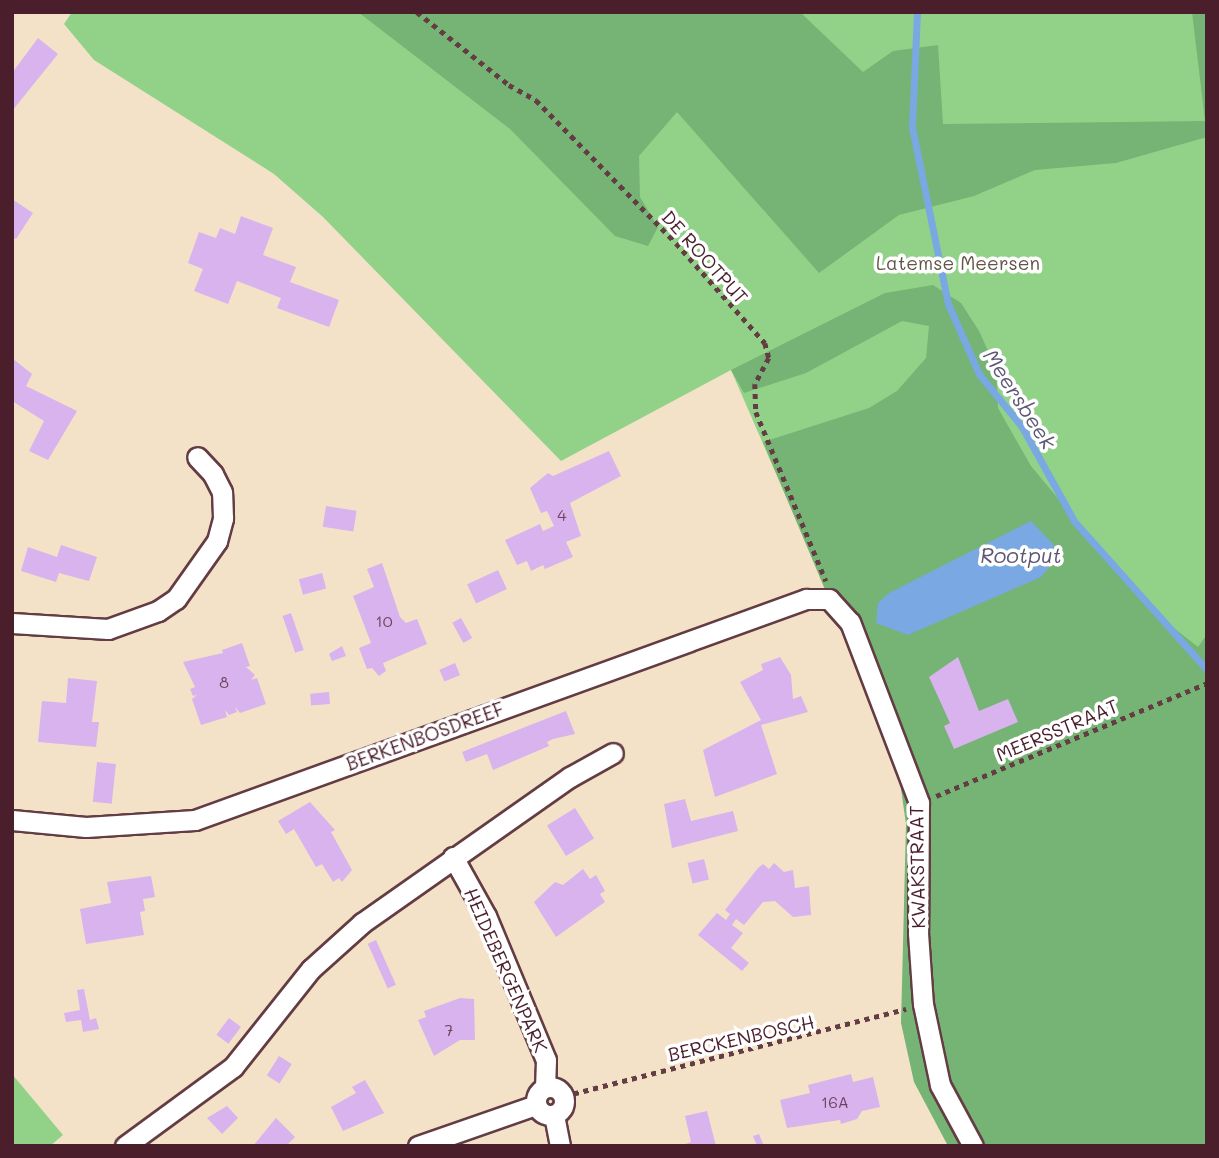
<!DOCTYPE html>
<html>
<head>
<meta charset="utf-8">
<style>
	body { margin:0 }
	#map { position:relative; width:1219px; height:1158px; overflow:hidden; background:#f4e2c8; font-family:Mali,sans-serif }
	div>[style] { position:absolute }
	.green>* { inset:0; background:#92d288 }
	.forest>* { inset:0; background:#75b474 }
	.water>* { inset:0; background:#79a8e3 }
	.stream>* { height:7px; margin:-3.5px; padding:0 3.5px; transform-origin:3.5px; border-radius:3.5px; background:#79a8e3 }
	.building>* { inset:0; background:#d8b3ee; transform-origin:0 0 }
	.path>* { height:4.5px; margin-top:-2.25px; transform-origin:0; background:repeating-linear-gradient(90deg,#643c43 0 5px,transparent 0 10px) }
	.roads { filter:drop-shadow(2px 0 #643c43) drop-shadow(-2px 0 #643c43) drop-shadow(0 2px #643c43) drop-shadow(0 -2px #643c43) }
	.minor>* { height:19px; margin:-9.5px; padding:0 9.5px; transform-origin:9.5px; border-radius:9.5px; background:#fff }
	.minor>.ring { margin:-9.5px; padding:0; box-sizing:content-box; background:none; border:19px solid #fff; border-radius:50% }
	span { translate:-50% -50%; white-space:nowrap; text-align:center; line-height:1.15; -webkit-text-stroke:7px #fff; paint-order:stroke }
	.number-label { font-size:16px; color:#6e445c }
	.number-label span { -webkit-text-stroke-width:0 }
	.street-label { font-size:19px; color:#4a1f2b }
	.park-label { font-size:19px; color:#605547 }
	.water-label { font-size:21px; color:#5d5675; font-style:italic }
	.frame { position:absolute; inset:0; border:14px solid #4a1f2b; pointer-events:none }
</style>
</head>
<body>
<div id="map">
	<div class="green">
		<i style="clip-path:polygon(72px 12px,1207px 12px,1207px 1146px,919px 803px,731px 370px,561px 461px,323px 217px,274px 174px,94px 60px,64px 24px)"></i>
		<i style="clip-path:polygon(12px 1074px,63px 1135px,50px 1146px,12px 1146px)"></i>
	</div>
	<div class="forest">
		<i style="clip-path:polygon(358px 12px,800px 12px,863px 72px,893px 51px,938px 45px,943px 124px,1205px 121px,1192px 12px,1207px 12px,1207px 137px,1116px 163px,1035px 170px,974px 196px,899px 215px,819px 273px,677px 112px,639px 156px,640px 197px,658px 227px,648px 246px,615px 236px,510px 129px)"></i>
		<i style="clip-path:polygon(933px 285px,961px 303px,979px 331px,996px 368px,998px 408px,1031px 466px,1151px 610px,1198px 647px,1207px 634px,1207px 1146px,948px 1146px,914px 1082px,901px 1023px,906px 824px,897px 761px,763px 442px,869px 408px,897px 391px,926px 358px,929px 326px,902px 321px,806px 373px,744px 393px,731px 370px,885px 293px)"></i>
	</div>
	<div class="water">
		<i style="clip-path:polygon(1031px 521px,1054px 545px,1051px 565px,1041px 577px,908px 635px,876px 623px,878px 603px,889px 593px)"></i>
	</div>
	<div class="stream">
		<i style="left:917px;top:12px;width:115px;rotate:92.5deg"></i>
		<i style="left:912px;top:127px;width:181px;rotate:78.5deg"></i>
		<i style="left:948px;top:304px;width:77px;rotate:66.1deg"></i>
		<i style="left:979px;top:374px;width:68px;rotate:50.9deg"></i>
		<i style="left:1022px;top:427px;width:107px;rotate:61deg"></i>
		<i style="left:1074px;top:521px;width:200px;rotate:48.2deg"></i>
	</div>
	<div class="building">
		<i style="clip-path:polygon(38px 38px,58px 54px,12px 111px,12px 73px)"></i>
		<i style="clip-path:polygon(12px 199px,33px 213px,16px 239px,12px 237px)"></i>
		<i style="clip-path:polygon(241px 216px,273px 228px,263px 255px,296px 267px,290px 282px,339px 300px,329px 327px,277px 308px,281px 298px,237px 281px,228px 304px,194px 291px,203px 269px,188px 263px,199px 232px,216px 238px,220px 228px,235px 234px)"></i>
		<i style="clip-path:polygon(12px 358px,32px 374px,26px 386px,77px 411px,48px 460px,29px 451px,44px 421px,12px 401px)"></i>
		<i style="clip-path:polygon(609px 451px,621px 476px,570px 503px,581px 536px,566px 542px,573px 557px,545px 569px,543px 565px,531px 571px,527px 561px,517px 565px,505px 540px,540px 524px,543px 531px,554px 526px,547px 511px,541px 513px,530px 488px,548px 473px,553px 476px)"></i>
		<i style="left:326px;top:506px;width:31px;height:21px;rotate:9deg"></i>
		<i style="clip-path:polygon(61px 545px,97px 557px,89px 581px,59px 573px,56px 582px,21px 571px,28px 547px,57px 557px)"></i>
		<i style="clip-path:polygon(382px 563px,400px 617px,406px 623px,417px 619px,427px 644px,383px 663px,386px 671px,379px 676px,372px 668px,367px 669px,359px 648px,371px 643px,353px 596px,374px 587px,367px 569px)"></i>
		<i style="left:498px;top:570px;width:21px;height:34px;rotate:65deg"></i>
		<i style="left:322px;top:573px;width:16px;height:24px;rotate:75deg"></i>
		<i style="left:291px;top:613px;width:39px;height:9px;rotate:71deg"></i>
		<i style="left:461px;top:618px;width:23px;height:10px;rotate:61deg"></i>
		<i style="clip-path:polygon(242px 643px,250px 666px,246px 667px,255px 675px,251px 680px,257px 678px,266px 704px,240px 713px,235px 707px,237px 712px,229px 715px,225px 710px,227px 717px,201px 725px,192px 699px,197px 695px,193px 696px,190px 689px,195px 687px,183px 662px,223px 653px,222px 650px)"></i>
		<i style="clip-path:polygon(342px 646px,346px 656px,332px 661px,329px 654px)"></i>
		<i style="clip-path:polygon(780px 657px,791px 675px,793px 699px,801px 696px,808px 712px,761px 725px,777px 774px,715px 797px,703px 750px,761px 720px,740px 682px,763px 670px,761px 664px)"></i>
		<i style="clip-path:polygon(958px 657px,979px 711px,1008px 699px,1018px 722px,954px 749px,944px 726px,950px 723px,929px 677px)"></i>
		<i style="left:455px;top:663px;width:13px;height:17px;rotate:67deg"></i>
		<i style="clip-path:polygon(68px 678px,97px 681px,92px 722px,99px 722px,96px 747px,38px 742px,42px 701px,66px 703px)"></i>
		<i style="left:329px;top:692px;width:12px;height:19px;rotate:85deg"></i>
		<i style="clip-path:polygon(566px 711px,575px 734px,553px 739px,547px 742px,549px 746px,493px 770px,487px 754px,466px 762px,462px 752px)"></i>
		<i style="left:97px;top:762px;width:19px;height:40px;rotate:6deg"></i>
		<i style="clip-path:polygon(685px 799px,691px 821px,733px 811px,738px 831px,672px 848px,664px 804px)"></i>
		<i style="clip-path:polygon(310px 802px,335px 830px,331px 832px,352px 870px,342px 882px,339px 878px,333px 882px,322px 864px,316px 867px,294px 829px,286px 834px,278px 821px)"></i>
		<i style="left:575px;top:808px;width:36px;height:33px;rotate:58deg"></i>
		<i style="left:704px;top:859px;width:21px;height:17px;rotate:76deg"></i>
		<i style="clip-path:polygon(774px 863px,784px 872px,793px 870px,795px 888px,809px 886px,811px 915px,793px 917px,775px 901px,763px 902px,744px 925px,736px 919px,732px 925px,743px 933px,731px 948px,749px 963px,742px 971px,698px 935px,717px 913px,726px 920px,730px 914px,725px 910px,758px 868px,763px 864px,769px 869px)"></i>
		<i style="clip-path:polygon(583px 869px,590px 879px,596px 875px,605px 891px,600px 894px,605px 902px,556px 937px,534px 902px,555px 882px,563px 885px)"></i>
		<i style="clip-path:polygon(151px 876px,155px 897px,143px 899px,145px 911px,140px 912px,144px 935px,86px 944px,80px 909px,111px 903px,107px 882px)"></i>
		<i style="left:376px;top:940px;width:49px;height:9px;rotate:66deg"></i>
		<i style="clip-path:polygon(84px 989px,90px 1020px,96px 1018px,99px 1029px,83px 1032px,81px 1020px,66px 1022px,64px 1013px,80px 1010px,77px 990px)"></i>
		<i style="clip-path:polygon(460px 998px,474px 999px,475px 1040px,460px 1040px,434px 1056px,418px 1020px,426px 1017px,424px 1011px)"></i>
		<i style="left:229px;top:1018px;width:15px;height:21px;rotate:37deg"></i>
		<i style="left:279px;top:1056px;width:15px;height:23px;rotate:32deg"></i>
		<i style="clip-path:polygon(851px 1074px,853px 1082px,873px 1077px,880px 1107px,862px 1111px,857px 1119px,841px 1124px,840px 1120px,787px 1128px,780px 1100px,810px 1093px,808px 1085px)"></i>
		<i style="clip-path:polygon(365px 1080px,384px 1113px,343px 1131px,331px 1107px,356px 1093px,352px 1087px)"></i>
		<i style="clip-path:polygon(227px 1106px,238px 1118px,222px 1134px,207px 1118px)"></i>
		<i style="clip-path:polygon(707px 1111px,716px 1146px,680px 1146px,691px 1142px,685px 1116px)"></i>
		<i style="clip-path:polygon(276px 1118px,295px 1137px,286px 1146px,253px 1146px)"></i>
		<i style="clip-path:polygon(759px 1134px,764px 1146px,757px 1146px,753px 1136px)"></i>
	</div>
	<div class="path">
		<i style="left:417px;top:12px;width:117px;rotate:38.4deg"></i>
		<i style="left:509px;top:85px;width:31px;rotate:29deg"></i>
		<i style="left:536px;top:100px;width:200px;rotate:45.6deg"></i>
		<i style="left:676px;top:243px;width:134px;rotate:48.3deg"></i>
		<i style="left:765px;top:343px;width:16px;rotate:75deg"></i>
		<i style="left:769px;top:358px;width:30px;rotate:118deg"></i>
		<i style="left:755px;top:384px;width:28px;rotate:88deg"></i>
		<i style="left:756px;top:412px;width:183px;rotate:67.5deg"></i>
		<i style="left:936px;top:796px;width:294px;rotate:-22.6deg"></i>
		<i style="left:564px;top:1096px;width:353px;rotate:-14.3deg"></i>
	</div>
	<div class="roads">
		<div class="minor">
			<i style="left:12px;top:623px;width:96px;rotate:3.6deg"></i>
			<i style="left:108px;top:629px;width:53px;rotate:-19.8deg"></i>
			<i style="left:158px;top:611px;width:22px;rotate:-34deg"></i>
			<i style="left:176px;top:599px;width:71px;rotate:-54.7deg"></i>
			<i style="left:217px;top:541px;width:24px;rotate:-75deg"></i>
			<i style="left:223px;top:518px;width:26px;rotate:-92deg"></i>
			<i style="left:222px;top:492px;width:20px;rotate:-117deg"></i>
			<i style="left:213px;top:474px;width:23px;rotate:-133deg"></i>
			<i style="left:12px;top:820px;width:74px;rotate:5.4deg"></i>
			<i style="left:86px;top:827px;width:109px;rotate:-3.7deg"></i>
			<i style="left:195px;top:820px;width:650px;rotate:-19.89deg"></i>
			<i style="left:806px;top:599px;width:23px"></i>
			<i style="left:829px;top:599px;width:31px;rotate:48deg"></i>
			<i style="left:850px;top:622px;width:194px;rotate:69.1deg"></i>
			<i style="left:919px;top:803px;width:130px;rotate:90.4deg"></i>
			<i style="left:918px;top:933px;width:71px;rotate:86deg"></i>
			<i style="left:923px;top:1004px;width:83px;rotate:78.1deg"></i>
			<i style="left:940px;top:1085px;width:69px;rotate:61.6deg"></i>
			<i style="left:453px;top:857px;width:68px;rotate:60.8deg"></i>
			<i style="left:486px;top:916px;width:156px;rotate:67.4deg"></i>
			<i style="left:546px;top:1060px;width:27px;rotate:92deg"></i>
			<i class="ring" style="left:536px;top:1087px;width:9px;height:9px"></i>
			<i style="left:554px;top:1115px;width:32px;rotate:79deg"></i>
			<i style="left:125px;top:1146px;width:134px;rotate:-36.2deg"></i>
			<i style="left:233px;top:1067px;width:125px;rotate:-51.5deg"></i>
			<i style="left:311px;top:969px;width:69px;rotate:-42deg"></i>
			<i style="left:362px;top:923px;width:254px;rotate:-35.1deg"></i>
			<i style="left:570px;top:777px;width:49px;rotate:-29.2deg"></i>
			<i style="left:418px;top:1146px;width:125px;rotate:-19.2deg"></i>
		</div>
	</div>
	<div class="number-label">
		<span style="left:562px;top:515px">4</span>
		<span style="left:384px;top:621px">10</span>
		<span style="left:224px;top:682px">8</span>
		<span style="left:449px;top:1030px">7</span>
		<span style="left:835px;top:1102px">16A</span>
	</div>
	<div class="street-label">
		<span style="left:705px;top:257px;rotate:48deg">DE ROOTPUT</span>
		<span style="left:1057px;top:730px;rotate:-23deg">MEERSSTRAAT</span>
		<span style="left:425px;top:736px;rotate:-20deg">BERKENBOSDREEF</span>
		<span style="left:917px;top:867px;rotate:-91deg">KWAKSTRAAT</span>
		<span style="left:506px;top:970px;rotate:66deg">HEIDEBERGENPARK</span>
		<span style="left:741px;top:1038px;rotate:-13deg">BERCKENBOSCH</span>
	</div>
	<div class="park-label">
		<span style="left:958px;top:263px">Latemse Meersen</span>
	</div>
	<div class="water-label">
		<span style="left:1020px;top:399px;rotate:57deg">Meersbeek</span>
		<span style="left:1021px;top:555px">Rootput</span>
	</div>
	<div class="frame"></div>
</div>
</body>
</html>
